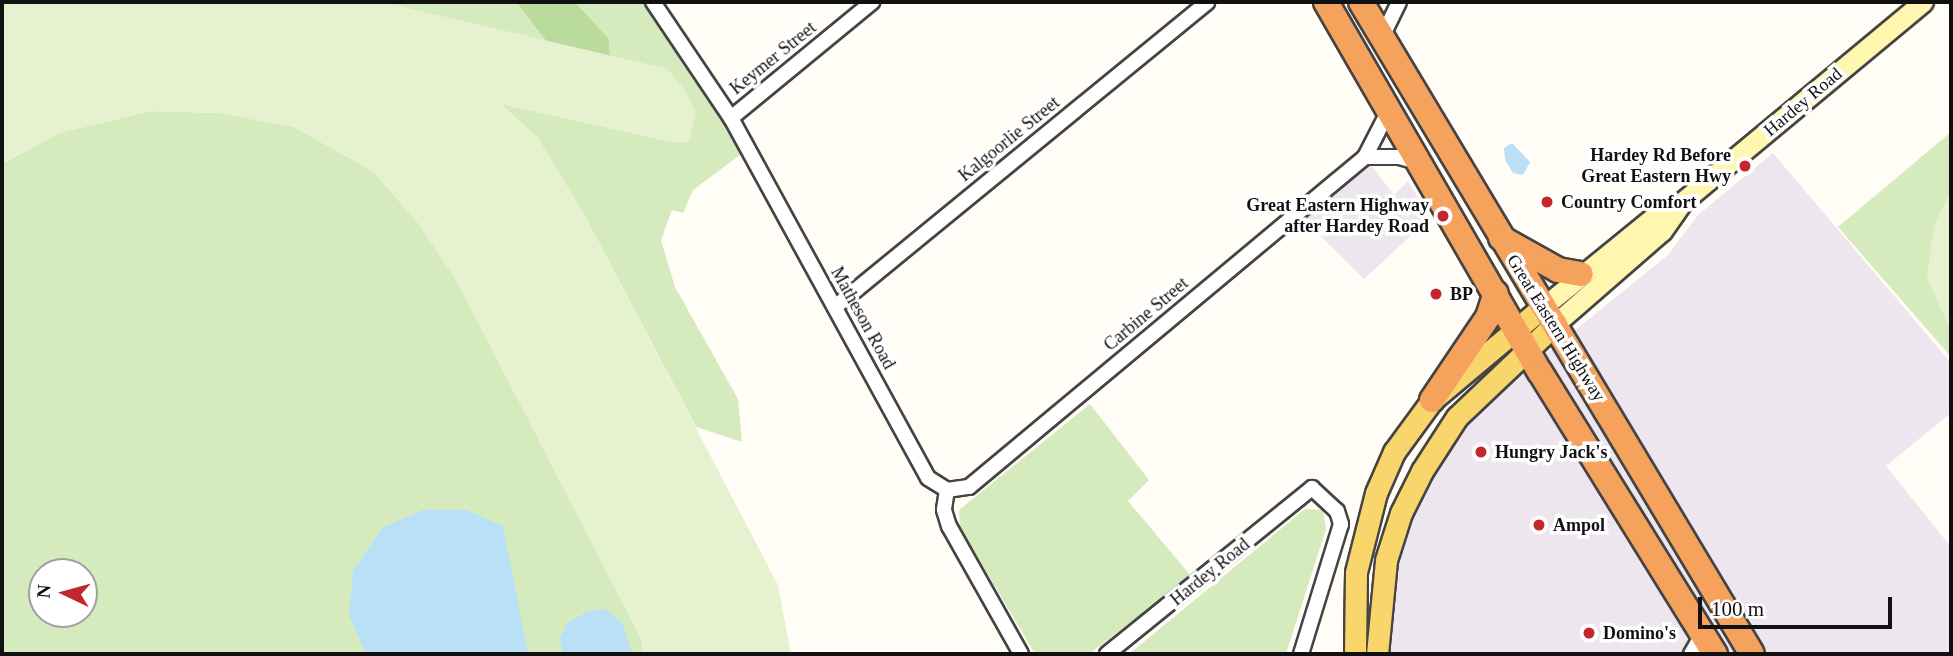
<!DOCTYPE html>
<html>
<head>
<meta charset="utf-8">
<style>
	body { margin:0 }
	#map { position:relative; width:1953px; height:656px; overflow:hidden; background:#fffdf5; font-family:"Times New Roman",serif }
	div>[style] { position:absolute }
	.industrial>* { inset:0; background:#eee6ef }
	.green>* { inset:0; background:#d5ebbd }
	.forest>* { inset:0; background:#b9dc9c }
	.pitch>* { inset:0; background:#e6f2cf }
	.water>* { inset:0; background:#b9e0f7 }
	.roads { filter:drop-shadow(2px 0 #444) drop-shadow(-2px 0 #444) drop-shadow(0 2px #444) drop-shadow(0 -2px #444) }
	.street>* { height:14px; margin:-7px; padding:0 7px; transform-origin:7px; border-radius:7px; background:#fff }
	.secondary>* { height:19px; margin:-9.5px; padding:0 9.5px; transform-origin:9.5px; border-radius:9.5px; background:#fff6b0 }
	.primary>* { height:21px; margin:-10.5px; padding:0 10.5px; transform-origin:10.5px; border-radius:10.5px; background:#f9d66b }
	.highway>* { height:24px; margin:-12px; padding:0 12px; transform-origin:12px; border-radius:12px; background:#f5a25d }
	.dots>* { width:19px; height:19px; translate:-50% -50%; box-sizing:border-box; border:4px solid #fff; border-radius:50% }
	span { translate:-50% -50%; white-space:nowrap; text-align:center; line-height:1.15; -webkit-text-stroke:7px #fff; paint-order:stroke }
	.street-label { font-size:18px; color:#111 }
	.poi-label { font-size:18px; color:#111; font-weight:700 }
	.right { translate:-100% -50%; text-align:right }
	.left { translate:0 -50%; text-align:left }
	.frame { position:absolute; inset:0; border:4px solid #111; pointer-events:none }
	.north { position:absolute; left:28px; top:558px; width:70px; height:70px; box-sizing:border-box; background:#fff; border:2px solid #a0a0a0; border-radius:50%; rotate:275deg; font-size:19px; font-weight:700; line-height:28px; text-align:center; color:#111 }
	.north::after { content:''; display:block; margin:auto; width:24px; height:32px; background:#c4262e; clip-path:polygon(50% 0,100% 100%,50% 72%,0 100%) }
	.scale { position:absolute; left:1698px; top:597px; width:194px; height:32px; box-sizing:border-box; border:4px solid #111; border-top:0; padding-left:9px; font-size:21px; line-height:24px; white-space:nowrap; color:#111; -webkit-text-stroke:5px #fff; paint-order:stroke }
</style>
</head>
<body>
<div id="map">
	<div class="industrial">
		<i style="clip-path:polygon(1773px 153px,1951px 363px,1951px 413px,1886px 466px,1951px 547px,1951px 654px,1384px 654px,1386px 596px,1402px 534px,1455px 438px,1500px 391px,1668px 255px,1698px 215px)"></i>
		<i style="clip-path:polygon(1365px 157px,1394px 195px,1408px 181px,1430px 218px,1364px 279px,1297px 213px)"></i>
	</div>
	<div class="green">
		<i style="clip-path:polygon(382px 2px,516px 2px,547px 42px,420px 12px)"></i>
		<i style="clip-path:polygon(575px 2px,653px 2px,748px 149px,693px 190px,683px 213px,672px 210px,661px 240px,675px 287px,738px 399px,742px 442px,696px 427px,586px 218px,537px 137px,499px 103px,668px 141px,689px 142px,667px 69px,610px 56px,609px 39px)"></i>
		<i style="clip-path:polygon(evenodd,150px 111px,221px 113px,294px 127px,373px 171px,419px 224px,457px 281px,641px 638px,644px 654px,2px 654px,2px 164px,59px 133px,150px 111px,42px 572px,84px 572px,84px 614px,42px 614px,42px 572px)"></i>
		<i style="clip-path:polygon(1951px 132px,1951px 357px,1838px 227px)"></i>
		<i style="clip-path:polygon(1090px 404px,1149px 480px,1128px 501px,1191px 576px,1089px 654px,1035px 654px,960px 527px,959px 510px)"></i>
		<i style="clip-path:polygon(1305px 509px,1323px 510px,1326px 529px,1286px 654px,1129px 654px)"></i>
	</div>
	<div class="forest">
		<i style="clip-path:polygon(516px 2px,575px 2px,609px 39px,610px 56px,547px 42px)"></i>
	</div>
	<div class="pitch">
		<i style="clip-path:polygon(2px 2px,382px 2px,667px 69px,683px 87px,696px 113px,689px 142px,668px 141px,500px 104px,537px 137px,586px 218px,778px 585px,791px 654px,644px 654px,641px 638px,457px 281px,419px 224px,373px 171px,294px 127px,221px 113px,150px 111px,59px 133px,2px 164px)"></i>
		<i style="clip-path:polygon(1951px 191px,1951px 331px,1927px 278px,1934px 225px)"></i>
	</div>
	<div class="water">
		<i style="clip-path:polygon(1512px 143px,1530px 162px,1523px 175px,1513px 173px,1505px 160px,1504px 148px)"></i>
		<i style="clip-path:polygon(423px 510px,466px 510px,503px 526px,528px 654px,366px 654px,349px 616px,353px 571px,382px 528px)"></i>
		<i style="clip-path:polygon(606px 609px,623px 624px,632px 654px,563px 654px,560px 639px,566px 624px,588px 611px)"></i>
	</div>
	<div class="roads">
		<div class="street">
			<i style="left:653px;top:2px;width:140px;rotate:56.1deg"></i>
			<i style="left:731px;top:118px;width:410px;rotate:61.3deg"></i>
			<i style="left:928px;top:478px;width:22px;rotate:32deg"></i>
			<i style="left:947px;top:490px;width:22px;rotate:-8deg"></i>
			<i style="left:969px;top:487px;width:515px;rotate:-39.81deg"></i>
			<i style="left:1365px;top:157px;width:53px;rotate:-62.9deg"></i>
			<i style="left:1382px;top:37px;width:39px;rotate:-64deg"></i>
			<i style="left:731px;top:118px;width:183px;rotate:-39.4deg"></i>
			<i style="left:1365px;top:157px;width:34px"></i>
			<i style="left:1399px;top:157px;width:20px;rotate:15deg"></i>
			<i style="left:835px;top:307px;width:481px;rotate:-39.3deg"></i>
			<i style="left:947px;top:490px;width:20px;rotate:99deg"></i>
			<i style="left:944px;top:510px;width:17px;rotate:73deg"></i>
			<i style="left:949px;top:526px;width:147px;rotate:60.6deg"></i>
			<i style="left:1107px;top:654px;width:264px;rotate:-39deg"></i>
			<i style="left:1312px;top:488px;width:34px;rotate:43deg"></i>
			<i style="left:1337px;top:511px;width:14px;rotate:73deg"></i>
			<i style="left:1341px;top:524px;width:136px;rotate:107.1deg"></i>
			<i style="left:1691px;top:654px;width:24px;rotate:-60deg"></i>
		</div>
		<div class="secondary">
			<i style="left:1543px;top:307px;width:157px;rotate:-39.1deg"></i>
			<i style="left:1665px;top:208px;width:18px;rotate:-19deg"></i>
			<i style="left:1682px;top:202px;width:313px;rotate:-39.7deg"></i>
			<i style="left:1556px;top:323px;width:140px;rotate:-41deg"></i>
			<i style="left:1662px;top:231px;width:35px;rotate:-55deg"></i>
		</div>
		<div class="primary">
			<i style="left:1355px;top:654px;width:82px;rotate:-89.3deg"></i>
			<i style="left:1356px;top:572px;width:81px;rotate:-75.8deg"></i>
			<i style="left:1376px;top:493px;width:45px;rotate:-66.3deg"></i>
			<i style="left:1394px;top:452px;width:64px;rotate:-53.8deg"></i>
			<i style="left:1432px;top:400px;width:145px;rotate:-40deg"></i>
			<i style="left:1377px;top:654px;width:94px;rotate:-84.5deg"></i>
			<i style="left:1386px;top:560px;width:49px;rotate:-72.3deg"></i>
			<i style="left:1401px;top:513px;width:47px;rotate:-63.4deg"></i>
			<i style="left:1422px;top:471px;width:64px;rotate:-57.1deg"></i>
			<i style="left:1457px;top:417px;width:137px;rotate:-43.5deg"></i>
		</div>
		<div class="highway">
			<i style="left:1326px;top:2px;width:427px;rotate:60deg"></i>
			<i style="left:1540px;top:372px;width:332px;rotate:58.2deg"></i>
			<i style="left:1361px;top:2px;width:760px;rotate:59.05deg"></i>
			<i style="left:1501px;top:238px;width:65px;rotate:29.3deg"></i>
			<i style="left:1558px;top:270px;width:23px;rotate:10deg"></i>
			<i style="left:1432px;top:400px;width:100px;rotate:-56deg"></i>
			<i style="left:1488px;top:317px;width:25px;rotate:-72deg"></i>
		</div>
	</div>
	<div class="dots">
		<i style="left:1745px;top:166px;background:#c4262e"></i>
		<i style="left:1547px;top:202px;background:#c4262e"></i>
		<i style="left:1443px;top:216px;background:#c4262e"></i>
		<i style="left:1436px;top:294px;background:#c4262e"></i>
		<i style="left:1481px;top:452px;background:#c4262e"></i>
		<i style="left:1539px;top:525px;background:#c4262e"></i>
		<i style="left:1589px;top:633px;background:#c4262e"></i>
	</div>
	<div class="street-label">
		<span style="left:773px;top:58px;rotate:-39deg">Keymer Street</span>
		<span style="left:1803px;top:102px;rotate:-40deg">Hardey Road</span>
		<span style="left:1009px;top:139px;rotate:-39deg">Kalgoorlie Street</span>
		<span style="left:1146px;top:314px;rotate:-40deg">Carbine Street</span>
		<span style="left:863px;top:318px;rotate:61deg">Matheson Road</span>
		<span style="left:1556px;top:328px;rotate:58deg">Great Eastern Highway</span>
		<span style="left:1210px;top:572px;rotate:-39deg">Hardey Road</span>
	</div>
	<div class="poi-label">
		<span class="right" style="left:1731px;top:166px">Hardey Rd Before<br>Great Eastern Hwy</span>
		<span class="left" style="left:1561px;top:202px">Country Comfort</span>
		<span class="right" style="left:1429px;top:216px">Great Eastern Highway<br>after Hardey Road</span>
		<span class="left" style="left:1450px;top:294px">BP</span>
		<span class="left" style="left:1495px;top:452px">Hungry Jack's</span>
		<span class="left" style="left:1553px;top:525px">Ampol</span>
		<span class="left" style="left:1603px;top:633px">Domino's</span>
	</div>
	<div class="frame"></div>
	<div class="north">N</div>
	<div class="scale">100 m</div>
</div>
</body>
</html>
